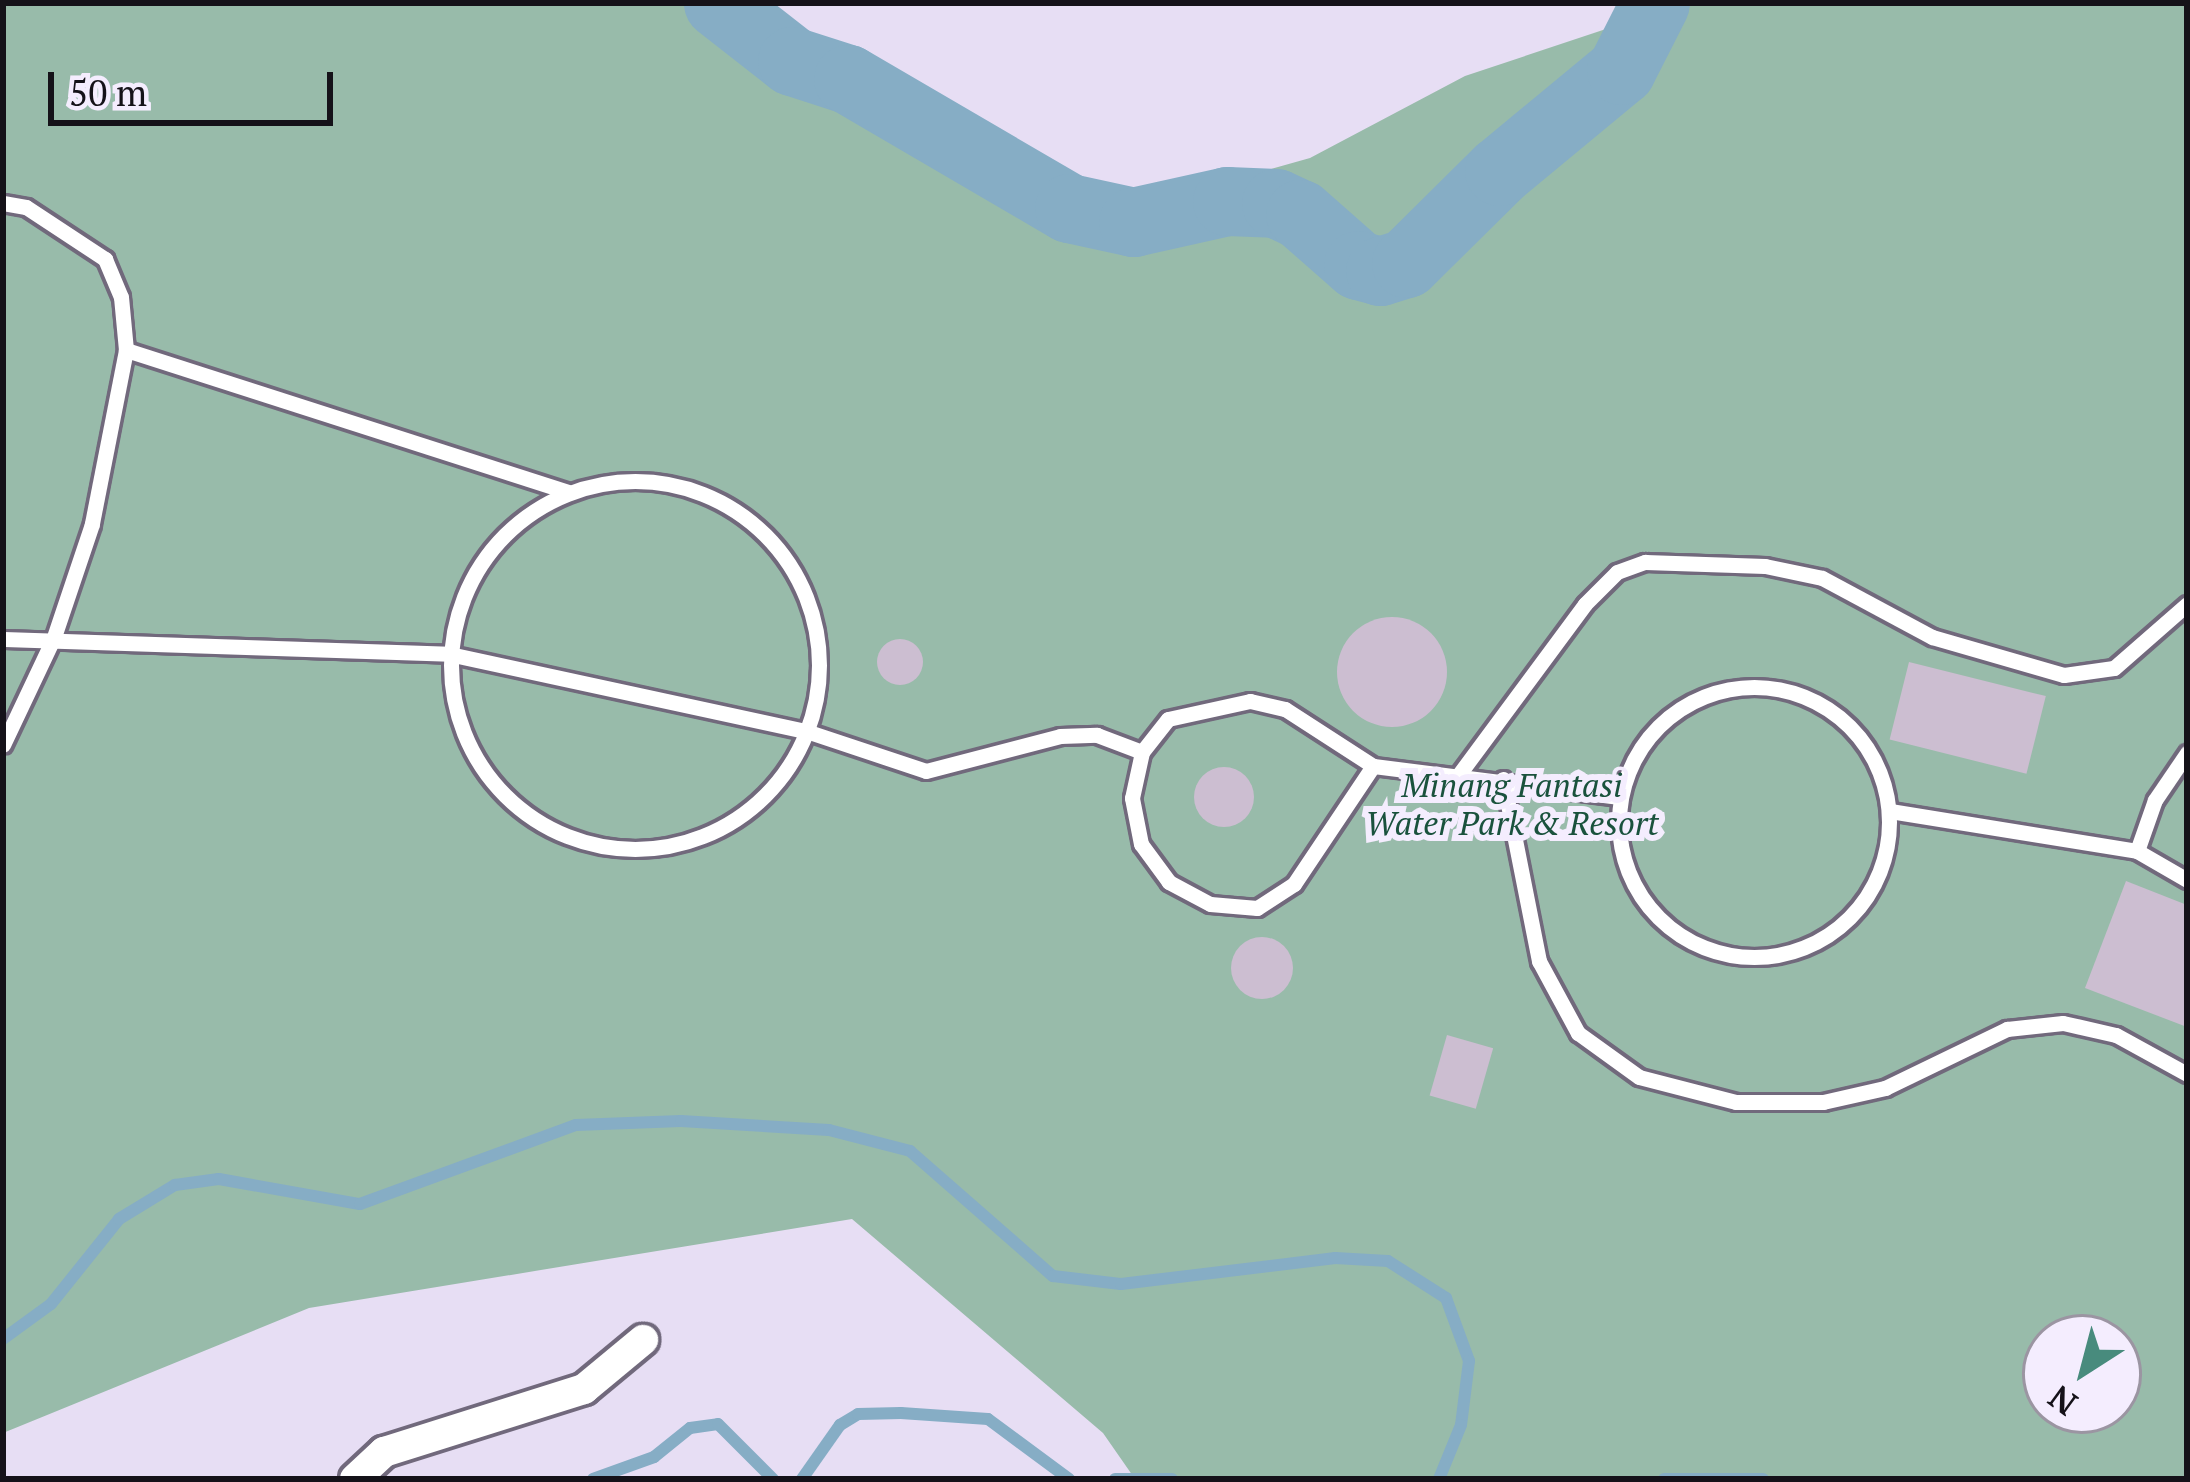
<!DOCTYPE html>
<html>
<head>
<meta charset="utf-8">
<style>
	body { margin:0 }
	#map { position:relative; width:2190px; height:1482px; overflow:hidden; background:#e7def4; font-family:"PT Serif",serif }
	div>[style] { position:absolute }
	.green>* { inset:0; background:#98bbaa }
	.stream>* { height:12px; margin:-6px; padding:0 6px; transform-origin:6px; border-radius:6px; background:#86adc5 }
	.river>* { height:69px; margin:-34.5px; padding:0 34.5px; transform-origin:34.5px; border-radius:34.5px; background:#86adc5 }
	.building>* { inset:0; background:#ccbed1; transform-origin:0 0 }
	.round { border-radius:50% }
	.roads { filter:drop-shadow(3px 0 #71697c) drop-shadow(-3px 0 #71697c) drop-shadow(0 3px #71697c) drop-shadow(0 -3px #71697c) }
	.service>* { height:15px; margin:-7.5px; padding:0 7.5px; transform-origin:7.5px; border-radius:7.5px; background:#fff }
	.service>.ring { margin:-7.5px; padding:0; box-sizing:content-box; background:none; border:15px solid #fff; border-radius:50% }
	.minor>* { height:30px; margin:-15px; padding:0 15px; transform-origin:15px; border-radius:15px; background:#fff }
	span { translate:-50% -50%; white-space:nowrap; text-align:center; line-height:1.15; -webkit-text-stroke:12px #f4edfe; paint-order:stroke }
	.park-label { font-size:33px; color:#1a523d; font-style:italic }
	.frame { position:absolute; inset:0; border:6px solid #151219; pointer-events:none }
	.north { position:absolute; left:2022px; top:1314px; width:120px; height:120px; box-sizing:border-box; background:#f4edfe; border:3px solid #9b95a2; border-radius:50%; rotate:216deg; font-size:33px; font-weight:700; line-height:48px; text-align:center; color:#151219 }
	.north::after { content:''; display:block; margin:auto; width:42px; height:54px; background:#488b7d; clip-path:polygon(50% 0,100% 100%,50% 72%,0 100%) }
	.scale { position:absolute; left:48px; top:72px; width:285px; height:54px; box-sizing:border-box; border:6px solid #151219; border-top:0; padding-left:15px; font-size:36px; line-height:42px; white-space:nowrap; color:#151219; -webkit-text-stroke:9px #f4edfe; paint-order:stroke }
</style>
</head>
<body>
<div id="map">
	<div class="green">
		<i style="clip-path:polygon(evenodd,3px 3px,700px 3px,827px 72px,976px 188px,1106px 216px,1310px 158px,1465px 76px,1642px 17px,1661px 3px,2187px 3px,2187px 1479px,1135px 1479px,1103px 1433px,852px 1219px,309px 1308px,3px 1433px,3px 3px,2046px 1338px,2118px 1338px,2118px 1410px,2046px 1410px,2046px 1338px)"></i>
	</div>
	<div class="stream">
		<i style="left:3px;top:1339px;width:59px;rotate:-36.1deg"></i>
		<i style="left:51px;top:1304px;width:109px;rotate:-51.3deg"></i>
		<i style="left:119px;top:1219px;width:66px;rotate:-31.3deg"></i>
		<i style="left:175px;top:1185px;width:44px;rotate:-7.8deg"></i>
		<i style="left:219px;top:1179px;width:143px;rotate:10.1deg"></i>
		<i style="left:360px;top:1204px;width:230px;rotate:-20.1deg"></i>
		<i style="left:576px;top:1125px;width:105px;rotate:-2.2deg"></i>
		<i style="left:681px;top:1121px;width:148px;rotate:3.5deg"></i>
		<i style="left:829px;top:1130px;width:84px;rotate:14.5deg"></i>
		<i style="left:910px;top:1151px;width:190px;rotate:41.2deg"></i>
		<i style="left:1053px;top:1276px;width:68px;rotate:6.7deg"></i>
		<i style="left:1121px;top:1284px;width:216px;rotate:-6.9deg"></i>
		<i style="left:1335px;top:1258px;width:53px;rotate:3.2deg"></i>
		<i style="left:1388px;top:1261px;width:69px;rotate:32.5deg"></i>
		<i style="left:1446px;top:1298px;width:67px;rotate:69.9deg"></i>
		<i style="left:1469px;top:1361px;width:64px;rotate:97.1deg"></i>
		<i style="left:1461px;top:1425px;width:58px;rotate:112.2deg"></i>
		<i style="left:593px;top:1479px;width:65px;rotate:-19.8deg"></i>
		<i style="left:654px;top:1457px;width:46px;rotate:-38.9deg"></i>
		<i style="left:690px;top:1428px;width:28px;rotate:-8deg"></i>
		<i style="left:718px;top:1424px;width:78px;rotate:45deg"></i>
		<i style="left:802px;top:1479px;width:66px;rotate:-54.9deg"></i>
		<i style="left:840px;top:1425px;width:21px;rotate:-31deg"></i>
		<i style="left:858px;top:1414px;width:43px;rotate:-1.3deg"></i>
		<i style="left:901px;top:1413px;width:87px;rotate:3.9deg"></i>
		<i style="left:988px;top:1419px;width:101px;rotate:36.5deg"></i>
		<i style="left:1115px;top:1479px;width:57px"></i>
		<i style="left:1664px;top:1479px;width:99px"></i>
	</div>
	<div class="river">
		<i style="left:718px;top:3px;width:94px;rotate:38.1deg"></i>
		<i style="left:792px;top:61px;width:59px;rotate:17.8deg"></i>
		<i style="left:848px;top:79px;width:256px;rotate:30.3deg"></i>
		<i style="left:1069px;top:208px;width:66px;rotate:12.3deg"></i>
		<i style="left:1133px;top:222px;width:96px;rotate:-12.6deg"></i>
		<i style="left:1227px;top:201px;width:49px;rotate:2.3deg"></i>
		<i style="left:1276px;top:203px;width:26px;rotate:25deg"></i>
		<i style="left:1300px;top:214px;width:77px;rotate:41.3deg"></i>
		<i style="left:1358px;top:265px;width:23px;rotate:15deg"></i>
		<i style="left:1380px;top:271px;width:27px;rotate:-17deg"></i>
		<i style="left:1406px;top:263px;width:131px;rotate:-44.7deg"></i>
		<i style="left:1499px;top:171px;width:158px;rotate:-39.6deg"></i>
		<i style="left:1621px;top:70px;width:75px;rotate:-63.1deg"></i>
	</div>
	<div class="building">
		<i class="round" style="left:1337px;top:617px;width:110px;height:110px"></i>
		<i class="round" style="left:877px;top:639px;width:46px;height:46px"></i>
		<i style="left:1909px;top:662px;width:141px;height:80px;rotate:14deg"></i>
		<i class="round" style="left:1194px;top:767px;width:60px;height:60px"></i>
		<i style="clip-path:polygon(2126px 881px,2187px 905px,2187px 1027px,2085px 988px)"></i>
		<i class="round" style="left:1231px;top:937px;width:62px;height:62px"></i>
		<i style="left:1447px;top:1035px;width:48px;height:63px;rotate:16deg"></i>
	</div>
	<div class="roads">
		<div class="service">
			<i style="left:3px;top:203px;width:23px;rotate:10deg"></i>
			<i style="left:26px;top:207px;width:95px;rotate:33.4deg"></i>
			<i style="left:105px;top:259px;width:41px;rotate:67.2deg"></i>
			<i style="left:121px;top:297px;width:53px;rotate:84.6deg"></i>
			<i style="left:126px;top:350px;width:177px;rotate:101.1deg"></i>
			<i style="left:92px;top:524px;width:119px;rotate:108.6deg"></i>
			<i style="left:54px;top:637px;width:119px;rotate:115.3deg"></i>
			<i style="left:126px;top:350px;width:464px;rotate:17.8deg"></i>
			<i class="ring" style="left:451px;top:481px;width:353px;height:353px"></i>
			<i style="left:3px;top:639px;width:446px;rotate:1.9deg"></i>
			<i style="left:449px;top:654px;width:368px;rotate:12.2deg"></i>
			<i style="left:809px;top:732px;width:123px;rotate:18.4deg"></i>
			<i style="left:926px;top:771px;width:138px;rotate:-14.6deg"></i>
			<i style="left:1060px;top:736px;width:37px;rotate:-2deg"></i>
			<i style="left:1097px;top:735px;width:48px;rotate:20.7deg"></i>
			<i class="ring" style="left:1619px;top:687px;width:255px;height:255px"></i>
			<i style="left:1250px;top:701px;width:36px;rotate:13deg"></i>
			<i style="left:1285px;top:709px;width:105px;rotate:32.9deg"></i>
			<i style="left:1373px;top:766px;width:142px;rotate:123.8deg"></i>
			<i style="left:1294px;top:884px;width:44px;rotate:147deg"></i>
			<i style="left:1257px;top:908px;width:47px;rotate:-175.1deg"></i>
			<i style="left:1210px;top:904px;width:47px;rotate:-151.8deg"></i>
			<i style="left:1169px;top:882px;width:47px;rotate:-126.4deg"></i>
			<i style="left:1141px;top:844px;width:47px;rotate:-101.1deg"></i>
			<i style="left:1132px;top:798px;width:47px;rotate:-77.7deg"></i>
			<i style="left:1142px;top:752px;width:42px;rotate:-51.8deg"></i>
			<i style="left:1168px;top:719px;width:84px;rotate:-12.4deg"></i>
			<i style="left:1373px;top:766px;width:249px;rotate:7.2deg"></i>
			<i style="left:1460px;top:773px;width:210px;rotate:-53.5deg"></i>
			<i style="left:1585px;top:604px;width:45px;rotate:-45deg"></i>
			<i style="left:1617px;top:572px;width:30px;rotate:-20deg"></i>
			<i style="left:1645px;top:562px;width:120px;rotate:1.9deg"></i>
			<i style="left:1765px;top:566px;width:58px;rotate:11.9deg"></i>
			<i style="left:1822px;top:578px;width:125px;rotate:28.2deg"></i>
			<i style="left:1932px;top:637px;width:137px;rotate:16.1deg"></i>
			<i style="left:2064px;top:675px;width:50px;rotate:-8deg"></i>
			<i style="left:2114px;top:668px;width:97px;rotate:-41.2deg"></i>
			<i style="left:1503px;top:779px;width:186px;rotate:78.8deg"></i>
			<i style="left:1539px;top:961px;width:82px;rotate:61.6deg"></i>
			<i style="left:1578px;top:1033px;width:75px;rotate:35.8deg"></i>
			<i style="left:1639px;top:1077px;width:100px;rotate:14.5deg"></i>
			<i style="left:1736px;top:1102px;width:87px"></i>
			<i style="left:1823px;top:1102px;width:64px;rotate:-12.7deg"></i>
			<i style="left:1885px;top:1088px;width:136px;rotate:-25.8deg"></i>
			<i style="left:2007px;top:1029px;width:56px;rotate:-6.1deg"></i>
			<i style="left:2063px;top:1023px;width:54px;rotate:12.8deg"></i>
			<i style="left:2116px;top:1035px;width:81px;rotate:28.8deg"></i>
			<i style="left:1890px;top:811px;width:250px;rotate:9.2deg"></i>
			<i style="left:2137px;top:851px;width:58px;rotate:30.1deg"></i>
			<i style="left:2137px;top:851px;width:54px;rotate:-70.6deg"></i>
			<i style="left:2155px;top:800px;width:57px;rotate:-55.8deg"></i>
		</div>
		<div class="minor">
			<i style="left:355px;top:1479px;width:40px;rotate:-43deg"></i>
			<i style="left:384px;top:1452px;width:210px;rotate:-17.5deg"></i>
			<i style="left:584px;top:1389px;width:77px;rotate:-39.7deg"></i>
		</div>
	</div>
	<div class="park-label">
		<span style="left:1512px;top:804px">Minang Fantasi<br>Water Park &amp; Resort</span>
	</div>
	<div class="frame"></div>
	<div class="north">N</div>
	<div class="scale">50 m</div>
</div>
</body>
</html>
